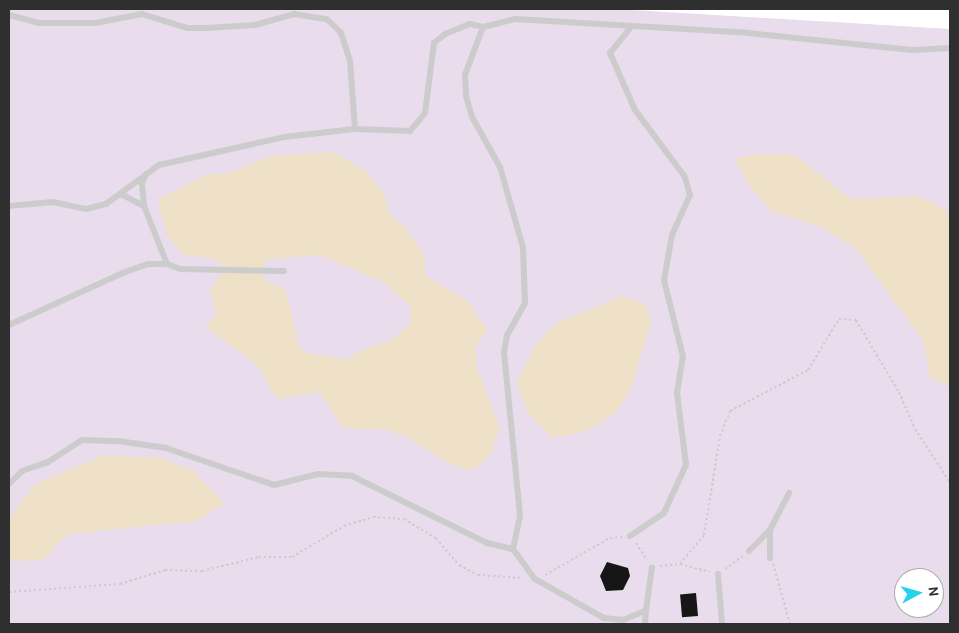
<!DOCTYPE html>
<html>
<head>
<meta charset="utf-8">
<style>
	body { margin:0 }
	#map { position:relative; width:959px; height:633px; overflow:hidden; background:#fff; font-family:Karla,sans-serif }
	div>[style] { position:absolute }
	.green>* { inset:0; background:#e8dced }
	.water>* { inset:0; background:#eedfc7 }
	.building>* { inset:0; background:#161616; transform-origin:0 0 }
	.path>* { height:2px; margin-top:-1px; transform-origin:0; background:repeating-linear-gradient(90deg,#ccc 0 2.5px,transparent 0 5px) }
	.lane>* { height:6px; margin:-3px; padding:0 3px; transform-origin:3px; border-radius:3px; background:#ccc }
	span { translate:-50% -50%; white-space:nowrap; text-align:center; line-height:1.15; -webkit-text-stroke:5px #fff; paint-order:stroke }
	.frame { position:absolute; inset:0; border:10px solid #2f2f2f; pointer-events:none }
	.north { position:absolute; left:894px; top:568px; width:50px; height:50px; box-sizing:border-box; background:#fff; border:1px solid #acacac; border-radius:50%; rotate:84deg; font-size:14px; font-weight:700; line-height:20px; text-align:center; color:#2f2f2f }
	.north::after { content:''; display:block; margin:auto; width:18px; height:22px; background:#28d2ef; clip-path:polygon(50% 0,100% 100%,50% 72%,0 100%) }
</style>
</head>
<body>
<div id="map">
	<div class="green">
		<i style="clip-path:polygon(evenodd,9px 9px,615px 9px,950px 29px,950px 624px,9px 624px,9px 9px,904px 578px,934px 578px,934px 608px,904px 608px,904px 578px)"></i>
	</div>
	<div class="water">
		<i style="clip-path:polygon(evenodd,335px 152px,367px 172px,387px 199px,388px 213px,404px 226px,424px 255px,426px 276px,468px 301px,487px 330px,475px 347px,478px 371px,500px 427px,491px 453px,477px 468px,465px 470px,450px 464px,405px 436px,386px 430px,343px 428px,319px 392px,277px 399px,257px 365px,206px 327px,216px 314px,210px 290px,225px 268px,215px 259px,183px 255px,166px 234px,158px 199px,208px 174px,231px 173px,270px 156px,335px 152px,319px 255px,382px 281px,410px 306px,411px 323px,392px 340px,356px 352px,350px 360px,306px 353px,299px 346px,286px 290px,263px 279px,265px 260px,319px 255px)"></i>
		<i style="clip-path:polygon(760px 154px,794px 154px,851px 199px,918px 196px,950px 212px,950px 387px,929px 377px,924px 342px,856px 249px,823px 228px,772px 211px,750px 186px,734px 159px)"></i>
		<i style="clip-path:polygon(622px 296px,645px 304px,651px 322px,630px 392px,614px 414px,587px 431px,553px 438px,527px 412px,517px 382px,534px 348px,553px 325px)"></i>
		<i style="clip-path:polygon(103px 455px,161px 458px,194px 471px,224px 503px,197px 521px,68px 534px,43px 560px,9px 561px,9px 519px,34px 485px)"></i>
	</div>
	<div class="building">
		<i style="clip-path:polygon(607px 562px,628px 568px,630px 576px,623px 590px,606px 591px,600px 576px)"></i>
		<i style="left:696px;top:593px;width:23px;height:16px;rotate:85deg"></i>
	</div>
	<div class="path">
		<i style="left:636px;top:543px;width:20px;rotate:57deg"></i>
		<i style="left:680px;top:564px;width:38px;rotate:-50deg"></i>
		<i style="left:704px;top:535px;width:100px;rotate:-80.8deg"></i>
		<i style="left:720px;top:436px;width:27px;rotate:-68deg"></i>
		<i style="left:730px;top:411px;width:88px;rotate:-27.7deg"></i>
		<i style="left:808px;top:370px;width:60px;rotate:-58.7deg"></i>
		<i style="left:839px;top:319px;width:17px;rotate:3deg"></i>
		<i style="left:856px;top:320px;width:84px;rotate:59.2deg"></i>
		<i style="left:899px;top:392px;width:40px;rotate:66.6deg"></i>
		<i style="left:915px;top:429px;width:64px;rotate:56.6deg"></i>
		<i style="left:773px;top:564px;width:62px;rotate:74.2deg"></i>
		<i style="left:660px;top:566px;width:20px;rotate:-6deg"></i>
		<i style="left:680px;top:564px;width:31px;rotate:15deg"></i>
		<i style="left:725px;top:569px;width:22px;rotate:-36deg"></i>
		<i style="left:545px;top:575px;width:75px;rotate:-29.6deg"></i>
		<i style="left:610px;top:538px;width:13px;rotate:-4deg"></i>
		<i style="left:9px;top:592px;width:111px;rotate:-4.1deg"></i>
		<i style="left:120px;top:584px;width:47px;rotate:-17.3deg"></i>
		<i style="left:165px;top:570px;width:37px;rotate:2deg"></i>
		<i style="left:202px;top:571px;width:59px;rotate:-13.8deg"></i>
		<i style="left:259px;top:557px;width:33px"></i>
		<i style="left:292px;top:557px;width:61px;rotate:-30.8deg"></i>
		<i style="left:344px;top:526px;width:30px;rotate:-17deg"></i>
		<i style="left:373px;top:517px;width:31px;rotate:4deg"></i>
		<i style="left:404px;top:519px;width:37px;rotate:31deg"></i>
		<i style="left:436px;top:538px;width:35px;rotate:50deg"></i>
		<i style="left:459px;top:565px;width:21px;rotate:28deg"></i>
		<i style="left:478px;top:575px;width:45px;rotate:3.8deg"></i>
	</div>
	<div class="lane">
		<i style="left:9px;top:15px;width:30px;rotate:15deg"></i>
		<i style="left:38px;top:23px;width:57px"></i>
		<i style="left:95px;top:23px;width:48px;rotate:-10.8deg"></i>
		<i style="left:142px;top:14px;width:47px;rotate:17.3deg"></i>
		<i style="left:187px;top:28px;width:19px"></i>
		<i style="left:206px;top:28px;width:49px;rotate:-3.5deg"></i>
		<i style="left:255px;top:25px;width:41px;rotate:-15.8deg"></i>
		<i style="left:294px;top:14px;width:33px;rotate:9deg"></i>
		<i style="left:327px;top:19px;width:20px;rotate:45deg"></i>
		<i style="left:341px;top:33px;width:29px;rotate:72deg"></i>
		<i style="left:350px;top:61px;width:68px;rotate:85.8deg"></i>
		<i style="left:483px;top:27px;width:33px;rotate:-14deg"></i>
		<i style="left:515px;top:19px;width:233px;rotate:3.4deg"></i>
		<i style="left:748px;top:33px;width:165px;rotate:5.9deg"></i>
		<i style="left:912px;top:50px;width:38px;rotate:-3deg"></i>
		<i style="left:146px;top:174px;width:10px;rotate:114deg"></i>
		<i style="left:142px;top:183px;width:23px;rotate:85deg"></i>
		<i style="left:144px;top:206px;width:62px;rotate:68.4deg"></i>
		<i style="left:167px;top:264px;width:14px;rotate:21deg"></i>
		<i style="left:180px;top:269px;width:104px;rotate:1.1deg"></i>
		<i style="left:121px;top:194px;width:26px;rotate:28deg"></i>
		<i style="left:9px;top:206px;width:44px;rotate:-5.2deg"></i>
		<i style="left:53px;top:202px;width:34px;rotate:12deg"></i>
		<i style="left:86px;top:209px;width:21px;rotate:-14deg"></i>
		<i style="left:106px;top:204px;width:66px;rotate:-36.3deg"></i>
		<i style="left:159px;top:165px;width:128px;rotate:-12.6deg"></i>
		<i style="left:284px;top:137px;width:71px;rotate:-6.4deg"></i>
		<i style="left:355px;top:129px;width:55px;rotate:2.1deg"></i>
		<i style="left:410px;top:131px;width:23px;rotate:-50deg"></i>
		<i style="left:425px;top:113px;width:71px;rotate:-82.7deg"></i>
		<i style="left:434px;top:43px;width:14px;rotate:-39deg"></i>
		<i style="left:445px;top:34px;width:27px;rotate:-22deg"></i>
		<i style="left:470px;top:24px;width:13px;rotate:13deg"></i>
		<i style="left:483px;top:27px;width:51px;rotate:110.6deg"></i>
		<i style="left:465px;top:75px;width:21px;rotate:87deg"></i>
		<i style="left:466px;top:96px;width:22px;rotate:74deg"></i>
		<i style="left:472px;top:117px;width:57px;rotate:60.8deg"></i>
		<i style="left:500px;top:167px;width:84px;rotate:74.1deg"></i>
		<i style="left:523px;top:248px;width:55px;rotate:87.9deg"></i>
		<i style="left:525px;top:303px;width:38px;rotate:119deg"></i>
		<i style="left:507px;top:336px;width:16px;rotate:101deg"></i>
		<i style="left:504px;top:352px;width:165px;rotate:84.4deg"></i>
		<i style="left:520px;top:516px;width:34px;rotate:102deg"></i>
		<i style="left:513px;top:549px;width:37px;rotate:54deg"></i>
		<i style="left:535px;top:579px;width:79px;rotate:29.5deg"></i>
		<i style="left:604px;top:618px;width:19px;rotate:6deg"></i>
		<i style="left:623px;top:620px;width:25px;rotate:-23deg"></i>
		<i style="left:646px;top:610px;width:43px;rotate:-82.1deg"></i>
		<i style="left:9px;top:325px;width:128px;rotate:-24.6deg"></i>
		<i style="left:125px;top:272px;width:24px;rotate:-19deg"></i>
		<i style="left:148px;top:264px;width:19px"></i>
		<i style="left:9px;top:484px;width:18px;rotate:-45deg"></i>
		<i style="left:22px;top:471px;width:28px;rotate:-19deg"></i>
		<i style="left:48px;top:462px;width:40px;rotate:-32.9deg"></i>
		<i style="left:82px;top:440px;width:36px;rotate:2deg"></i>
		<i style="left:118px;top:441px;width:49px;rotate:8.3deg"></i>
		<i style="left:166px;top:448px;width:114px;rotate:18.9deg"></i>
		<i style="left:274px;top:485px;width:45px;rotate:-14deg"></i>
		<i style="left:318px;top:474px;width:34px;rotate:3deg"></i>
		<i style="left:352px;top:476px;width:151px;rotate:26.4deg"></i>
		<i style="left:487px;top:543px;width:27px;rotate:13deg"></i>
		<i style="left:770px;top:530px;width:28px;rotate:90deg"></i>
		<i style="left:630px;top:536px;width:41px;rotate:-34.1deg"></i>
		<i style="left:664px;top:513px;width:53px;rotate:-65.4deg"></i>
		<i style="left:686px;top:465px;width:73px;rotate:-97.1deg"></i>
		<i style="left:677px;top:393px;width:36px;rotate:-81deg"></i>
		<i style="left:683px;top:357px;width:79px;rotate:-103.9deg"></i>
		<i style="left:664px;top:280px;width:46px;rotate:-79.9deg"></i>
		<i style="left:672px;top:235px;width:44px;rotate:-65.8deg"></i>
		<i style="left:690px;top:195px;width:19px;rotate:-106deg"></i>
		<i style="left:685px;top:177px;width:84px;rotate:-126.7deg"></i>
		<i style="left:635px;top:110px;width:62px;rotate:-113.7deg"></i>
		<i style="left:610px;top:53px;width:33px;rotate:-51deg"></i>
		<i style="left:749px;top:551px;width:30px;rotate:-45deg"></i>
		<i style="left:770px;top:530px;width:42px;rotate:-62.8deg"></i>
		<i style="left:718px;top:574px;width:50px;rotate:85.4deg"></i>
		<i style="left:645px;top:624px;width:14px;rotate:-86deg"></i>
	</div>
	<div class="frame"></div>
	<div class="north">N</div>
</div>
</body>
</html>
